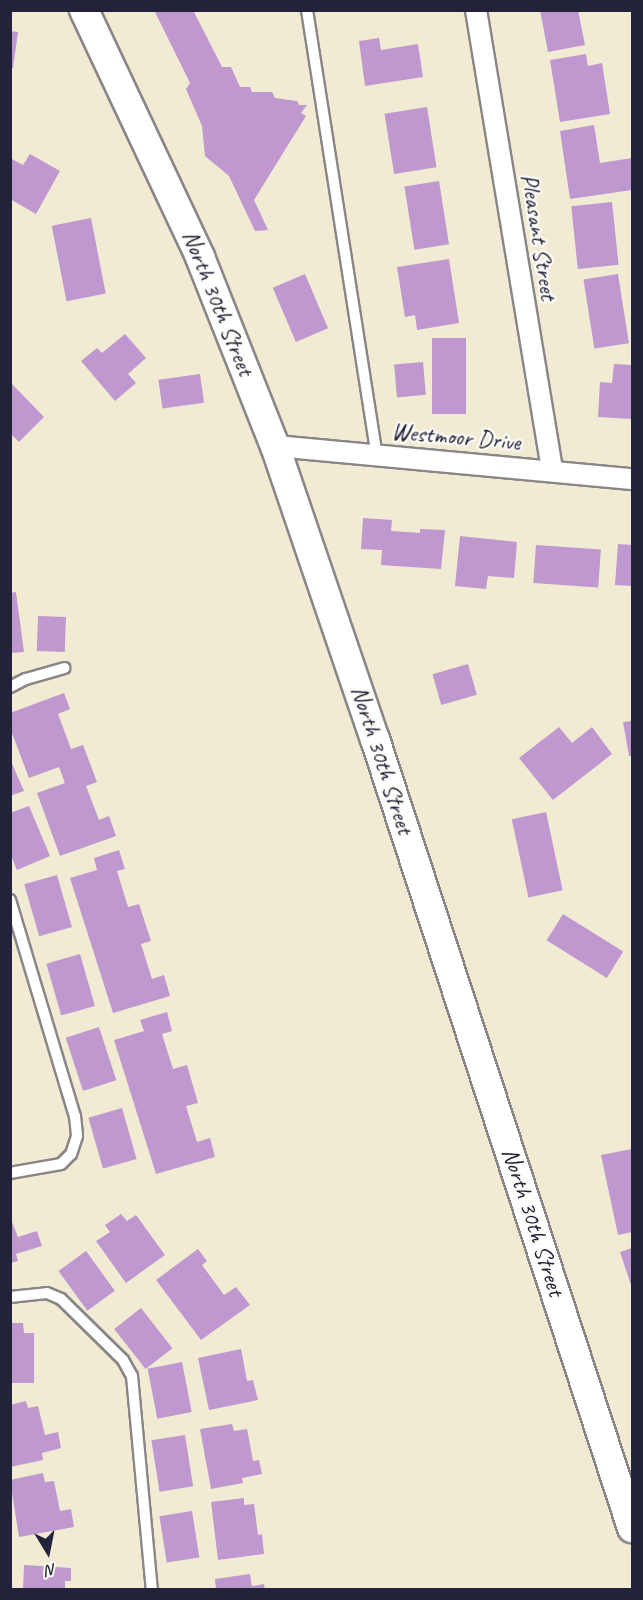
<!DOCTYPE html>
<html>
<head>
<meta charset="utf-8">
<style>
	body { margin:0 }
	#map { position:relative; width:643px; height:1600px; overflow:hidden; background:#f1ebd4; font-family:Caveat,sans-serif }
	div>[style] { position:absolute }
	.building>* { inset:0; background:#be98cf; transform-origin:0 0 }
	.roads { filter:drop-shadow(2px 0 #8a8688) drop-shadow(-2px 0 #8a8688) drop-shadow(0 2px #8a8688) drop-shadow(0 -2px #8a8688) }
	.service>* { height:10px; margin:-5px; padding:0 5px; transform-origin:5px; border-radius:5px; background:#fff }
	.minor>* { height:20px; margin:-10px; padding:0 10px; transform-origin:10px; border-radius:10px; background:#fff }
	.secondary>* { height:28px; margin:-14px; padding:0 14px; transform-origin:14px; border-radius:14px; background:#fff }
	span { translate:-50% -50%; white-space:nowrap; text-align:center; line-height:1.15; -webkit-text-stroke:4.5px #fdfcf7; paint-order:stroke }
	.street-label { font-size:24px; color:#22223b }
	.frame { position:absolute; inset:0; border:12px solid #22223b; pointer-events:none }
	.north { position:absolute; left:18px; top:1522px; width:60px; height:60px; -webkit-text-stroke:4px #fdfcf7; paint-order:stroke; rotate:170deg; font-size:16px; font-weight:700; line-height:24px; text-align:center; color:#22223b }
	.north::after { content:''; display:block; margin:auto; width:21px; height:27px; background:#22223b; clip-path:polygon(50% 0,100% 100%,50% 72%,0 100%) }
</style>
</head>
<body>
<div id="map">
	<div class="building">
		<i style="clip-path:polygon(154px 10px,193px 10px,222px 67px,231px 67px,240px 87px,250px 87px,252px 92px,272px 92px,275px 98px,297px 101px,299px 105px,307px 105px,301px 113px,306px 116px,254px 200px,268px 230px,255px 231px,229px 176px,205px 156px,202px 126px,186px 89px,190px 83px)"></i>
		<i style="clip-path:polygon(540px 10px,578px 10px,585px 45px,548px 52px)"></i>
		<i style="clip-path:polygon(10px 31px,18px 32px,13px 68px,10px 68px)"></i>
		<i style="clip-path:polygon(379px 38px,381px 50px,418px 44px,423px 77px,365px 86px,359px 41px)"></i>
		<i style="clip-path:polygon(586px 54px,588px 66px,602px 63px,610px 114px,560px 122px,550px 60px)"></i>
		<i style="left:427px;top:107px;width:61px;height:43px;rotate:81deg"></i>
		<i style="clip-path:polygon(594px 125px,600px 163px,632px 158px,632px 190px,570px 199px,560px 131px)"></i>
		<i style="clip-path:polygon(30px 154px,60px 171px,36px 214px,10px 199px,10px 158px,23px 165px)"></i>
		<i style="left:439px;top:181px;width:64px;height:35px;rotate:81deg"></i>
		<i style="left:612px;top:202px;width:63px;height:41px;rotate:84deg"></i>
		<i style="left:91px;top:218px;width:77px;height:40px;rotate:79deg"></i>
		<i style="clip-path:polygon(449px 259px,459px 323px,417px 330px,415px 315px,405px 317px,397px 267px)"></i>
		<i style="left:305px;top:274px;width:59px;height:35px;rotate:67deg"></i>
		<i style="left:618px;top:274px;width:70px;height:35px;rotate:81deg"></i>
		<i style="clip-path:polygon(125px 334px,146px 358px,128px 374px,136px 383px,115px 401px,81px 361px,97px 348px,102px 353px)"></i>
		<i style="left:432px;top:338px;width:34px;height:76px"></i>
		<i style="left:423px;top:362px;width:33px;height:29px;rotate:85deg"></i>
		<i style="clip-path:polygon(614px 364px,632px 365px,632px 419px,598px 417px,600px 382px,612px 383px)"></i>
		<i style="left:200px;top:374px;width:29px;height:42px;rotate:82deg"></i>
		<i style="clip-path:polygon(10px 382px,44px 417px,19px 442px,10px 433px)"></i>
		<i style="clip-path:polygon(363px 518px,392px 520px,391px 531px,420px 533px,420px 529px,445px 530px,441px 569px,381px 565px,382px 550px,361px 549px)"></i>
		<i style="clip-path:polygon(460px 536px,517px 542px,514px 578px,488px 576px,486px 589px,455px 586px)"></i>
		<i style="clip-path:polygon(618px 544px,632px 545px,632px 586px,615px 585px)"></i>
		<i style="left:536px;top:545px;width:65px;height:38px;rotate:4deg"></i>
		<i style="clip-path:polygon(16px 592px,24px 652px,10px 653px,10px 593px)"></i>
		<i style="left:38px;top:616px;width:28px;height:35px;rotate:2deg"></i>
		<i style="left:468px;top:664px;width:32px;height:37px;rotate:74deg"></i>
		<i style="clip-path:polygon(64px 693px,70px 709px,58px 714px,71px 749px,83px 745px,97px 782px,86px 786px,99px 820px,109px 816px,116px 836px,60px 856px,37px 793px,65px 783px,59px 767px,29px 778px,10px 728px,10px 713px)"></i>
		<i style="clip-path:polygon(632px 721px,632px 756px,629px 756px,623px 722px)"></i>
		<i style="clip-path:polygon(559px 727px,572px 743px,592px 727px,612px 754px,553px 800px,519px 758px)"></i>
		<i style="clip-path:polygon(10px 759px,24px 791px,10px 796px)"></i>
		<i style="clip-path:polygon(29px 806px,50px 856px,17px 870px,10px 853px,10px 813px)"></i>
		<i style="left:546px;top:812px;width:80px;height:35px;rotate:78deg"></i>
		<i style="clip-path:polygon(119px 850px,125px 869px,117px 871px,128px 907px,139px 904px,151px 941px,141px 944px,152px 979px,164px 975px,170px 996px,113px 1013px,70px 878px,97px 870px,94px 858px)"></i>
		<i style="left:57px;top:875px;width:54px;height:34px;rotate:74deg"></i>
		<i style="left:563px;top:914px;width:71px;height:31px;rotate:32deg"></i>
		<i style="left:80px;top:954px;width:54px;height:35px;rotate:74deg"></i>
		<i style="clip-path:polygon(167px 1012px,172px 1031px,162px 1034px,173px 1069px,187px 1065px,198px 1103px,186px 1106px,197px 1142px,210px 1138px,215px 1157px,156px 1174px,114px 1040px,144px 1031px,140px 1020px)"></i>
		<i style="left:99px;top:1027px;width:56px;height:35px;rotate:72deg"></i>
		<i style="left:122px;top:1108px;width:53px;height:35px;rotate:74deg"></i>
		<i style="clip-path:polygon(632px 1149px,632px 1232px,618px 1235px,601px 1155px)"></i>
		<i style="clip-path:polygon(121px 1214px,127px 1221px,136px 1215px,165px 1255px,126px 1283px,96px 1241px,110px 1232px,105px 1225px)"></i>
		<i style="clip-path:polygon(10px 1217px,18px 1237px,37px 1231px,42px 1246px,16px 1254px,18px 1261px,10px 1263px)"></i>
		<i style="clip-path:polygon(632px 1248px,632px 1288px,620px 1252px)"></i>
		<i style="clip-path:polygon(198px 1249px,207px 1261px,202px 1265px,224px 1295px,236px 1287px,250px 1305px,201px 1340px,156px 1280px)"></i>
		<i style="left:86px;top:1251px;width:49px;height:34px;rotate:54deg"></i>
		<i style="left:141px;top:1308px;width:51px;height:34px;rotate:52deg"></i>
		<i style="clip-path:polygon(10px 1323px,23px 1323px,24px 1333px,34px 1333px,34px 1383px,10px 1383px)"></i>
		<i style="clip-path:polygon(241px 1349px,247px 1381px,253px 1380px,258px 1400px,209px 1410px,198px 1358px)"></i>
		<i style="left:182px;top:1362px;width:51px;height:35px;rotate:79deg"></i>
		<i style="clip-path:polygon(26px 1401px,28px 1408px,38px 1406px,45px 1435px,58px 1432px,61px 1448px,42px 1453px,43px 1460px,10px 1467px,10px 1405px)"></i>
		<i style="clip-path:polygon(232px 1424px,234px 1431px,247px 1429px,253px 1461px,259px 1460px,262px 1474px,242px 1478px,243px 1483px,211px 1489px,200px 1429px)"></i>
		<i style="left:185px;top:1435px;width:52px;height:34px;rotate:81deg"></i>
		<i style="clip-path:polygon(43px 1473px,45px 1482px,54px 1481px,60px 1511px,71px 1509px,74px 1527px,19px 1537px,10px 1480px)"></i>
		<i style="clip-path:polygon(244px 1498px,244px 1505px,254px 1504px,258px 1535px,262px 1534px,264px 1554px,218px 1560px,211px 1502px)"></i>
		<i style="left:192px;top:1511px;width:47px;height:33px;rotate:81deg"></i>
		<i style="clip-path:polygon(24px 1565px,71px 1568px,71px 1581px,65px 1581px,65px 1590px,23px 1590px)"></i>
		<i style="clip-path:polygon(250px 1574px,252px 1586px,264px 1584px,265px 1590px,216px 1590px,215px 1579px)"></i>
	</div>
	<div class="roads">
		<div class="service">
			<i style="left:307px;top:10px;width:450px;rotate:81.1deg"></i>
			<i style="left:10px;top:687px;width:18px;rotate:-27deg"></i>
			<i style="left:26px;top:679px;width:40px;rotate:-16deg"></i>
			<i style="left:10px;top:900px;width:226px;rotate:73.3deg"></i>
			<i style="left:75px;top:1116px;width:20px;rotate:84deg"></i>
			<i style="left:77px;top:1136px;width:19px;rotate:108deg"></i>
			<i style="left:71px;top:1154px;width:14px;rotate:135deg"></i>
			<i style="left:61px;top:1164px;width:52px;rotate:170deg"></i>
			<i style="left:10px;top:1297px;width:37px;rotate:-6deg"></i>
			<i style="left:47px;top:1293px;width:15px;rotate:23deg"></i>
			<i style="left:61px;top:1299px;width:87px;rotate:44.5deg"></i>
			<i style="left:123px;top:1360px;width:18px;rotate:61deg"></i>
			<i style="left:132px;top:1376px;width:215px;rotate:84.7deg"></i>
		</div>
		<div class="minor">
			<i style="left:476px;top:10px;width:467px;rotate:80.6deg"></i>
			<i style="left:275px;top:446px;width:359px;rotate:5.3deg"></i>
		</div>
		<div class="secondary">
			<i style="left:84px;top:10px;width:273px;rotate:64.8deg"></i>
			<i style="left:200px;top:257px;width:203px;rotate:68.4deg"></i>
			<i style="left:275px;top:446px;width:310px;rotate:71.2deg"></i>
			<i style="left:375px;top:739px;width:830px;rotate:71.96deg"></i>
		</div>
	</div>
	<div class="street-label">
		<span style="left:539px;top:237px;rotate:81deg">Pleasant Street</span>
		<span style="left:218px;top:303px;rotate:68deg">North 30th Street</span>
		<span style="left:456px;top:437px;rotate:5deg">Westmoor Drive</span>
		<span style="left:382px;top:760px;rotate:72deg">North 30th Street</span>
		<span style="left:533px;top:1222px;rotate:72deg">North 30th Street</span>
	</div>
	<div class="frame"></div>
	<div class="north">N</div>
</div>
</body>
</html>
